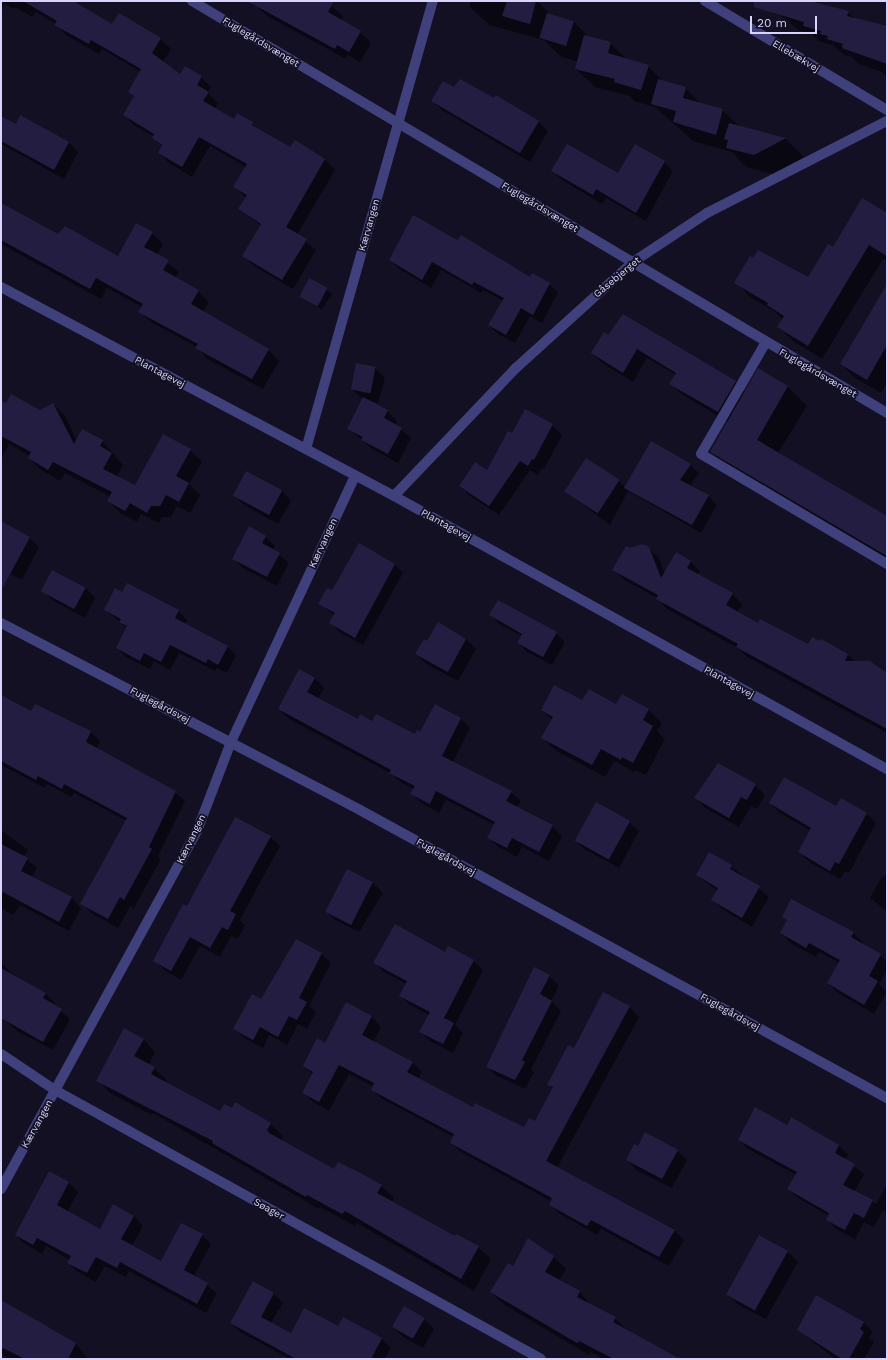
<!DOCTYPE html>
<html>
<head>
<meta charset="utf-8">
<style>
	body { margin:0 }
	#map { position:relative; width:888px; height:1360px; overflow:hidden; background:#121022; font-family:"Work Sans",sans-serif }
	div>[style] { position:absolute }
	.shadow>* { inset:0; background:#0007; transform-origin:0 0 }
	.building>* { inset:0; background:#231e41; transform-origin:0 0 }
	.minor>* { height:10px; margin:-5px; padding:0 5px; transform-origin:5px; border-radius:5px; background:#40417c }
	span { translate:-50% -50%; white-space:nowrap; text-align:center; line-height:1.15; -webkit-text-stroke:3.5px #121022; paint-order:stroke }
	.street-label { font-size:10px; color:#d7d5fb }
	.frame { position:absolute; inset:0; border:2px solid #d7d5fb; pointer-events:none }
	.scale { position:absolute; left:750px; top:16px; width:67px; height:18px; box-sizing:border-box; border:2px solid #d7d5fb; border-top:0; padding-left:5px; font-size:12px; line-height:14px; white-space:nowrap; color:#d7d5fb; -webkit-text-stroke:3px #121022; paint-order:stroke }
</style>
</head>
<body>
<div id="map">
	<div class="shadow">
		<i style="clip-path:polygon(1px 1px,71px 1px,113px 25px,119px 14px,160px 39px,171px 49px,163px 62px,181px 75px,185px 68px,201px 77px,211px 87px,208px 93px,218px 103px,215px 109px,234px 121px,252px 123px,260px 131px,291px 148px,324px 159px,335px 170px,297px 235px,316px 250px,293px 289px,254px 266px,244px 256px,261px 226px,239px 209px,246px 198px,235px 187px,246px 167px,210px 146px,192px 177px,169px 163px,159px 153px,162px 147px,154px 137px,134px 125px,124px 115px,135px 97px,129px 91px,141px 72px,102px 49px,99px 54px,66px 35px,56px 24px,36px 12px,32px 17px,15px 7px,14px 9px,5px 4px,1px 11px)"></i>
		<i style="clip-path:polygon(258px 1px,326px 1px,343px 16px,341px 21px,360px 32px,371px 43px,360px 62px,348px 55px,346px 59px,267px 16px,256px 5px)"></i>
		<i style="clip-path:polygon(470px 1px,537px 1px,551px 15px,574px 22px,589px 37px,610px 43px,627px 59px,648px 66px,664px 82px,685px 88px,701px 104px,722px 110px,739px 126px,786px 139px,804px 157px,773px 174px,746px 167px,732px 152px,693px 141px,655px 107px,634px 101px,630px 96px,595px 87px,576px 69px,578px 62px,560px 56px,544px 40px,489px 25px,470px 7px)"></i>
		<i style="clip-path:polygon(756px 1px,814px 1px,848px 12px,856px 20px,887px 34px,887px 77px,882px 72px,859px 64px,852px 57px,844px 55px,833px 45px,820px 42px,813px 35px,798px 30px,788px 20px)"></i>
		<i style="clip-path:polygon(455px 89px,494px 100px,539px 122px,548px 131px,530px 162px,442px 110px,432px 101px)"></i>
		<i style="clip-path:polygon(1px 117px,16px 125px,21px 117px,69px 143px,78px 152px,64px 179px,1px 144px)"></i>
		<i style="clip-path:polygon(664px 162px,673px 171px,646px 221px,606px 198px,602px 204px,562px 180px,552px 171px,618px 175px)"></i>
		<i style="clip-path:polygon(1px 204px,58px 236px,118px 258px,152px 233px,163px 244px,157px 255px,179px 272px,175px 278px,198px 291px,209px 302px,203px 312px,268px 350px,279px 361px,263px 389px,207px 359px,197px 347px,151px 322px,140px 312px,142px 307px,107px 288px,101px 299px,1px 244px)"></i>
		<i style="clip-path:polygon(887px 215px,887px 261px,883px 259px,822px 359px,793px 341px,778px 327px,783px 320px,774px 311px,750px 297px,736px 282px,808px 278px,833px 249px)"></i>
		<i style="clip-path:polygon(458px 242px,531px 278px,549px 284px,558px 292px,542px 323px,530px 316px,515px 343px,498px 334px,489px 325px,503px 301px,483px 290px,481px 293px,441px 270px,431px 288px,399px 269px,390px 260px)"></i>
		<i style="left:310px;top:279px;width:27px;height:19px;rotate:34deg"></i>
		<i style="clip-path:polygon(887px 286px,887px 383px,881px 393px,855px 378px,841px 364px)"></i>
		<i style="clip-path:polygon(604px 334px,735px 382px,745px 392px,759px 370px,788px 387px,807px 406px,778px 453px,887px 518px,887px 563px,730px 470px,711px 452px,728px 422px,680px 393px,671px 384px,676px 375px,647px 358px,633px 382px,602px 363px,592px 353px)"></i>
		<i style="clip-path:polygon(375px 368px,385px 378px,378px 403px,369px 401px,387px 411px,397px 421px,395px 425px,411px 438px,398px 463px,372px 449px,348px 428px,363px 399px,350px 388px)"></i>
		<i style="clip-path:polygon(1px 402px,40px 411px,53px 404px,65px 416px,77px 441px,102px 441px,123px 465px,116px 477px,136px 487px,190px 450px,202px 462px,189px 484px,200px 495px,190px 513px,177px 506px,171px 517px,162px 517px,159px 523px,141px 514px,137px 522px,120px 513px,109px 501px,111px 497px,65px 473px,60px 481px,41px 470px,29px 458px,30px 456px,9px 444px,1px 459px)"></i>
		<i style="clip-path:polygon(525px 411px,552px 425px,562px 435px,544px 469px,542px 468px,538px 475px,530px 470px,499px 515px,470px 496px,460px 486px,488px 472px)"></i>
		<i style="clip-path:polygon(690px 465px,699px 473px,690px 486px,708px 496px,717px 505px,701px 533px,628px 491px,610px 525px,565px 491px,619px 481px,625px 487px)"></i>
		<i style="clip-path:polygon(247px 472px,282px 491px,291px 501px,278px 524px,244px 505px,234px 495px)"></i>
		<i style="clip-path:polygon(1px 523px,29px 538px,39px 547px,22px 580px,1px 569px)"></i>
		<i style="clip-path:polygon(266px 537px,275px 546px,273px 550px,289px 563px,277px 586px,243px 568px,233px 558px)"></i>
		<i style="clip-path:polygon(360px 544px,395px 565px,403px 573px,363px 645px,339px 632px,331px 623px,335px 616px,320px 604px,332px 592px)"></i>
		<i style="clip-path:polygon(648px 548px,659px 558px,665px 574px,690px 561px,700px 571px,698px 575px,732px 594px,742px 604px,737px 613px,759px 624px,808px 646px,821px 641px,848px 655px,855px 662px,887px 673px,887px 733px,747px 657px,738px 648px,667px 609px,657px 598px,624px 580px,614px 570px,630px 549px)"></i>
		<i style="clip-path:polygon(86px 588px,95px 598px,85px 618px,52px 600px,43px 590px)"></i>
		<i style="clip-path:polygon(123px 593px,178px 611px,187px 620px,185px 624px,227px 646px,236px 655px,227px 673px,217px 668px,215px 671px,179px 653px,170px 670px,154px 661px,150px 669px,126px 657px,117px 648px,127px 628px,105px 610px)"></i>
		<i style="clip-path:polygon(491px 615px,556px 633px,565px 642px,552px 665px,527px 652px,518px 643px,522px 636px,499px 624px)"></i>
		<i style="clip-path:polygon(438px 623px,466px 639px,476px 649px,458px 681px,426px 664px,416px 654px,428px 642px)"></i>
		<i style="clip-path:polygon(315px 678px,324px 688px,318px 699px,359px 720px,415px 735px,421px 733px,435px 706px,461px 719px,470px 728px,453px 762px,511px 792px,521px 801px,517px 808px,552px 826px,562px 836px,549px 861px,522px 847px,517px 857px,498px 847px,488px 838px,495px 825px,446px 800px,439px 813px,421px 803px,412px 794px,414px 789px,400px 782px,392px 774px,289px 719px,279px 709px)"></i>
		<i style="clip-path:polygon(623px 695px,649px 710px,662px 723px,657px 731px,665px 739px,646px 775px,635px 770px,634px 772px,614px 761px,605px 777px,555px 750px,542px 737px,552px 720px,542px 710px,583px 702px,617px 706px)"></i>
		<i style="clip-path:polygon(1px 696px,32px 712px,35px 705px,91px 732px,100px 741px,96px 749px,175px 792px,185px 801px,158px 856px,161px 859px,134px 908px,130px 906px,118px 928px,91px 913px,82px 903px,127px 821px,74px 793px,71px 797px,47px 784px,45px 788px,1px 765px)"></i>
		<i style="clip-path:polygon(705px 781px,755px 785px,765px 795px,757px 809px,751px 806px,739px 827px,705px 808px,696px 798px)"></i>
		<i style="clip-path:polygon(770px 803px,837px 808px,867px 814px,876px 823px,849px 873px,845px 871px,840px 879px,809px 862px,799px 852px,811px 831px,780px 813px)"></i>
		<i style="clip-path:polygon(629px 822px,639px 831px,619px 868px,584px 849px,574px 839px)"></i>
		<i style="clip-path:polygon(1px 830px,28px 850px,24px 857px,37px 868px,32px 877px,72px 898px,81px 908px,69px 931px,20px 905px,13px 915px,1px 908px)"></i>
		<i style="clip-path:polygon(270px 837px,280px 846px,240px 920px,245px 925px,238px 939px,231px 936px,220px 957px,200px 946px,181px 980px,164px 970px,155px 960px)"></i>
		<i style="clip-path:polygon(731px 866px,769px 897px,752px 927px,722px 909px,712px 900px,717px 891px,697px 875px)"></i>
		<i style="clip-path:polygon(347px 870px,373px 883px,383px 893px,359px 932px,335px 920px,326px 911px)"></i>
		<i style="clip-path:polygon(887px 872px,887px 911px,870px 898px,882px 876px,884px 877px)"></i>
		<i style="clip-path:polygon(783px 917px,853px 933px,863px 942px,862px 944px,887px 961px,887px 971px,879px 984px,887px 992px,874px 1014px,838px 993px,828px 983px,839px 963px,819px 952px,816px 957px,790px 943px,781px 933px,787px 921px)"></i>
		<i style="clip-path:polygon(297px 940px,322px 954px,331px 963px,309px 1006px,316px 1012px,307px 1029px,298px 1024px,287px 1045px,269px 1035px,263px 1048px,244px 1038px,234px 1029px,261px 1000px)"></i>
		<i style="clip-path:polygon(448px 947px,474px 961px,483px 970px,455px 1025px,463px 1033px,453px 1053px,430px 1041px,420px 1032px,429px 1015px,410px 1005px,400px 996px,406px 984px,384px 972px,375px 963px,445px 953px)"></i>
		<i style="clip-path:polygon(1px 963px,13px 974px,45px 993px,55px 1003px,54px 1005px,70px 1019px,53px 1050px,17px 1031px,1px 1017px)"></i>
		<i style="clip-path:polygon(549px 976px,559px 986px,551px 1001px,561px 1011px,531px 1070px,534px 1072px,525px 1089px,497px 1076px,487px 1066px)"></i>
		<i style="clip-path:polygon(604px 993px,630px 1007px,639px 1017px,557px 1168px,674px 1230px,684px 1240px,669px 1266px,601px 1229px,597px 1235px,560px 1214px,550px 1205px,552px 1202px,461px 1152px,451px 1143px,454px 1137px,382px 1099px,372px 1090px,374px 1087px,349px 1074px,329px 1111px,313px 1102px,303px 1093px,313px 1075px,304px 1066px,325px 1044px,347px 1004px,372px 1017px,381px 1027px,373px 1042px,412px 1062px,422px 1072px,418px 1079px,474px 1108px,525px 1129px,535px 1122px,553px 1089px,548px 1084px,574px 1049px)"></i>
		<i style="clip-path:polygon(143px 1039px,155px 1052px,149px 1064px,167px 1080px,166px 1083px,221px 1113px,232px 1109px,235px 1103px,271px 1124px,283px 1136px,281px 1140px,334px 1170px,381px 1186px,394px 1198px,392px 1202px,455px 1237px,478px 1247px,491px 1259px,474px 1291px,357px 1223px,355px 1226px,320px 1207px,319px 1209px,153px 1113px,152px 1115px,110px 1093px,98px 1080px)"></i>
		<i style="clip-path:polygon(787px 1126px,838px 1145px,848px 1155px,845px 1160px,864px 1174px,854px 1192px,876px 1204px,887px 1184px,887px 1214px,883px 1210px,874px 1227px,864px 1222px,855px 1239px,836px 1229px,827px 1219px,829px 1216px,798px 1198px,789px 1189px,796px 1175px,748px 1149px,739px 1140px)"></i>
		<i style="clip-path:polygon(638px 1147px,678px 1151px,687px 1160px,672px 1188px,636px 1170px,627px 1160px)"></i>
		<i style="clip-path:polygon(49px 1172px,69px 1183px,78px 1192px,67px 1212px,100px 1230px,134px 1216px,143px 1226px,132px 1246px,161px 1262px,202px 1235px,211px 1244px,194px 1276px,217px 1293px,206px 1313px,129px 1271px,126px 1277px,105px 1266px,96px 1282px,78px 1272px,68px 1263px,70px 1260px,46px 1246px,42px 1254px,25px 1244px,16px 1235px)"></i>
		<i style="clip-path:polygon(759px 1237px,788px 1252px,798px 1262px,766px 1319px,737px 1304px,728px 1294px)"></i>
		<i style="clip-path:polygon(553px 1256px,566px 1269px,559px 1281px,580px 1292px,591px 1306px,615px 1318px,627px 1330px,676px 1359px,604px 1359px,591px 1352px,589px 1355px,503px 1304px,491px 1292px,513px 1267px)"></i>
		<i style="clip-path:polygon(273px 1293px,283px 1303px,271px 1323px,291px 1334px,339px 1328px,344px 1319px,382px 1339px,391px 1348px,385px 1359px,290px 1359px,240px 1332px,231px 1323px)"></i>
		<i style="clip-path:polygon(2px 1301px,76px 1344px,88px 1359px,15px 1359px,12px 1357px,10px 1359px,1px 1354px)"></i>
		<i style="clip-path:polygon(424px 1319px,434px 1329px,423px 1348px,403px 1337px,393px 1327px)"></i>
		<i style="clip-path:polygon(863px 1322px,873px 1332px,869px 1338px,874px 1342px,864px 1359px,835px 1359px,798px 1330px)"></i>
	</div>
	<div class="building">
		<i style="clip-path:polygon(23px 1px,73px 1px,112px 24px,119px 13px,161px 38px,152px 53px,180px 74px,185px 66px,202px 76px,197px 85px,209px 92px,203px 101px,234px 119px,237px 113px,253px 122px,252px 125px,290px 147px,295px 140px,325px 159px,286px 227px,307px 239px,282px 280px,242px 256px,261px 224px,238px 209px,247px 195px,233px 187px,247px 164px,199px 137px,182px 167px,158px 153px,162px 145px,152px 138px,154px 134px,123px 115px,134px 96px,128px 92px,141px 69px,91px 40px,89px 44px,54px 25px,57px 21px)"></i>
		<i style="clip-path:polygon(247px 1px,334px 1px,328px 12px,361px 31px,349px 52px,337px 45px,335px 49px)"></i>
		<i style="clip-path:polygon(507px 1px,536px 1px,530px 24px,502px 16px)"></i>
		<i style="clip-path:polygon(754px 1px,810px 1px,849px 11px,847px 16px,887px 26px,887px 64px,842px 48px,843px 44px,827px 39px,828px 36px,820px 34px,821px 31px,803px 26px,804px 22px,754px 7px)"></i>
		<i style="left:547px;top:13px;width:28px;height:26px;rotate:17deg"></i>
		<i style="clip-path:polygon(584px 35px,611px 42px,608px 53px,649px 65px,641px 90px,614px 82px,615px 79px,575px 69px)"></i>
		<i style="clip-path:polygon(460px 79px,494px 98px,496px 95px,539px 121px,520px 153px,431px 101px,443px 81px,454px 87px)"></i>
		<i style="clip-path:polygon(658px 79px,686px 87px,683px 98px,723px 109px,716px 135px,673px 122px,676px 111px,651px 104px)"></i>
		<i style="clip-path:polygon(20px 115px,69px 142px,54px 170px,1px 141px,1px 116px,16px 124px)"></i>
		<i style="clip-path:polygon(729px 123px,786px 138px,754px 155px,726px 148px,728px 140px,724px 139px)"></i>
		<i style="clip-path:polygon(567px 144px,618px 173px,635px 144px,665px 161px,636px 213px,596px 189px,593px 195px,551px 171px)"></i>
		<i style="clip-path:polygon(862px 198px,887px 213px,887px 256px,869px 245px,808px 346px,777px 327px,784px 316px,767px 305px,768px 303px,734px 283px,750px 256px,753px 258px,758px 250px,808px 277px,828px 244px,833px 247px)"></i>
		<i style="clip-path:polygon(1px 203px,58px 234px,65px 226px,118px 256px,136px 223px,153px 232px,144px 247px,169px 260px,163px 270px,199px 290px,191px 304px,269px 349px,252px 379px,195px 348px,198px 344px,138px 312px,143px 304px,96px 278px,90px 289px,1px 240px)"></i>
		<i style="clip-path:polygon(413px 215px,457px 240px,461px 235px,530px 277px,532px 273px,550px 283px,533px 315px,521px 308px,506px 335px,488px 325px,504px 298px,474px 282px,472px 285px,432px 262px,422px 280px,389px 260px)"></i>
		<i style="left:309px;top:278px;width:21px;height:21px;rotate:28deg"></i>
		<i style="clip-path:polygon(887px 284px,887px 345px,867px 380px,840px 364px)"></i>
		<i style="clip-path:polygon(623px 314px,736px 381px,718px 412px,669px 384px,676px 373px,637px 349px,623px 373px,591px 353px,604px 332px,608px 335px)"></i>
		<i style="left:356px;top:363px;width:20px;height:27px;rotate:11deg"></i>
		<i style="clip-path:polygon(758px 368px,788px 386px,757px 440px,887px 516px,887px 556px,710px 452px)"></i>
		<i style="clip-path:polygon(11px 394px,40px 410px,53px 403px,74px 444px,82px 429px,103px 440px,100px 446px,112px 453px,103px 469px,135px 485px,163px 434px,191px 449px,176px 476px,189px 483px,179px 502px,166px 495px,160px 506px,151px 506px,147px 513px,130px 503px,125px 511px,107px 501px,112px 492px,53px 462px,48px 470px,28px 458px,31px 452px,1px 436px,1px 401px,6px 403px)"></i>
		<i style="clip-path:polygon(363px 397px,388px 410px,384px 418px,402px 428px,388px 454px,361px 440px,363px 437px,347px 429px)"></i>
		<i style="clip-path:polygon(525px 409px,553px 424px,534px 460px,532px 459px,528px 466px,520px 461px,489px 506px,459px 486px,475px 462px,487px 470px,508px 431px,512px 433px)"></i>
		<i style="clip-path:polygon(651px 441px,691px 464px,680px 480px,709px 495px,692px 525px,624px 488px)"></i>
		<i style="left:586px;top:458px;width:40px;height:40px;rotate:33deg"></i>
		<i style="left:246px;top:471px;width:41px;height:28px;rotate:28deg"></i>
		<i style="clip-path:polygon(1px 521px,30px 537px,1px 591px)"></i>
		<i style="clip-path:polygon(249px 526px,266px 536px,262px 543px,280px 553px,267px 577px,232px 559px)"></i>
		<i style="clip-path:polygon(359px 543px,395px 564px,355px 638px,329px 623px,335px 613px,318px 604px,327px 588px,332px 590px)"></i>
		<i style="clip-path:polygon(642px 544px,649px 547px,661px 578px,676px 552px,691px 561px,687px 568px,733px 593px,726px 605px,758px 623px,760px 619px,808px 644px,812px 637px,820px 641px,821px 639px,848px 654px,845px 661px,870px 661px,887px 673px,887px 729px,736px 647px,738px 644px,656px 599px,658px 595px,612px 570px,626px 546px,630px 548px)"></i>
		<i style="left:52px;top:570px;width:38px;height:24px;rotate:28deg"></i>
		<i style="clip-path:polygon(127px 583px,179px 610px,175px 618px,228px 646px,218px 665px,208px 659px,206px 663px,170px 645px,161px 662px,144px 653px,140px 661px,116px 648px,127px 626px,119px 622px,121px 619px,104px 610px,115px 588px,122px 592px)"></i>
		<i style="clip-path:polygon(498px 600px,557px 632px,543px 657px,517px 643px,522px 634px,489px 615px)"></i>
		<i style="clip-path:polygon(438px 622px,466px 639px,448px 672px,415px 654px,424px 639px,427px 641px)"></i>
		<i style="clip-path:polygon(299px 669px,315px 678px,307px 692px,358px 719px,360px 714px,372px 721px,376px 714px,415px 734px,417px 730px,420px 732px,435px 704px,461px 718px,442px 756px,512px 791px,506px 801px,553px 825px,539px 852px,512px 838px,507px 848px,487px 838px,495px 822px,436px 791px,430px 804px,410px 794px,415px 786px,389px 773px,391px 770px,278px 709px)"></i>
		<i style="clip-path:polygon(554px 685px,582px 700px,589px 689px,616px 704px,622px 694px,649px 709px,643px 720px,653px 726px,633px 763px,622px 757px,621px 760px,601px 749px,592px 765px,541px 738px,553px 717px,541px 710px)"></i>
		<i style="clip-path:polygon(1px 695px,31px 711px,35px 704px,91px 731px,86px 742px,176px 791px,149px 847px,152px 849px,124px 900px,120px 897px,108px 919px,80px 904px,127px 818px,64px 784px,62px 789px,38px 776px,36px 780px,1px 761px)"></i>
		<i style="clip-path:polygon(718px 763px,756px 784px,747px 800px,741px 797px,729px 818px,694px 798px)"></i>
		<i style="clip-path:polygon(784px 777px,836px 806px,841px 798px,867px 813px,839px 864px,835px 862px,830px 871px,798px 852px,811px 828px,769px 803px)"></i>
		<i style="left:596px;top:802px;width:39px;height:44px;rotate:29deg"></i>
		<i style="clip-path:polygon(235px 817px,271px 836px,230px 911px,236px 914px,228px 930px,222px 927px,210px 948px,190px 937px,171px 971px,153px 961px,183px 904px,187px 906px)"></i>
		<i style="clip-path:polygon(1px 844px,28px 858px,21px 871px,72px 897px,59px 922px,1px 891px)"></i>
		<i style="clip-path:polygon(709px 852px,732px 865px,730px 869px,760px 886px,742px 918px,711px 900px,718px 888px,696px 875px)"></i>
		<i style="left:347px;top:869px;width:29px;height:48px;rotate:27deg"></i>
		<i style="clip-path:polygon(791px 899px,854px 932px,851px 937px,881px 954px,869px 976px,878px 981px,864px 1005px,827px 983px,840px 960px,809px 943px,806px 948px,780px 933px,787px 920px,782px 917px)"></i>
		<i style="clip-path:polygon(395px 924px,445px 952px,448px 946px,474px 960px,444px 1018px,454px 1023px,443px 1044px,419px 1032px,430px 1012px,399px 996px,407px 981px,373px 963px)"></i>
		<i style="clip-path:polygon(296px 939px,322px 953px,299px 998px,307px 1002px,297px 1020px,289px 1016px,278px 1037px,260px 1027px,253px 1040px,233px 1029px,252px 994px,261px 999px)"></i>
		<i style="clip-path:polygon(534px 967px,550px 975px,540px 994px,552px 1001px,522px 1060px,525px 1062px,515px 1080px,486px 1067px)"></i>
		<i style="clip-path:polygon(1px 968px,46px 993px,43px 998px,62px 1009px,43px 1042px,1px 1018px)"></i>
		<i style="clip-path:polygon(603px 992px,630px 1006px,546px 1161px,675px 1230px,659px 1257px,591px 1220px,587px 1226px,549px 1205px,552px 1198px,450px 1143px,454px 1134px,371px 1090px,374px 1083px,339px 1065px,319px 1102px,302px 1093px,313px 1072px,303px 1066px,317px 1038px,325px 1043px,346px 1002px,372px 1016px,362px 1035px,413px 1062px,407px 1072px,473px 1107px,475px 1103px,524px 1127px,529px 1118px,535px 1121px,553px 1087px,547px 1085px,568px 1045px,574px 1048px)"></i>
		<i style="clip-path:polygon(124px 1028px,144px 1039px,134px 1056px,155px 1067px,151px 1074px,220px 1111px,224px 1104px,232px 1108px,235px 1102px,271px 1123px,267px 1130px,269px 1133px,334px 1169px,338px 1162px,364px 1175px,382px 1185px,377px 1193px,455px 1236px,456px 1234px,479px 1246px,461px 1279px,345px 1211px,342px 1214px,307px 1195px,306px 1197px,212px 1143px,213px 1141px,96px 1081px)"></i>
		<i style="clip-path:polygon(755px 1107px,787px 1125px,791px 1117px,839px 1145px,835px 1153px,855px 1164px,843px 1185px,873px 1200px,864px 1218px,854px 1213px,845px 1230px,826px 1220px,829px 1213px,787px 1189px,797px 1172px,738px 1140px)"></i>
		<i style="clip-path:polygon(645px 1132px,678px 1150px,662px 1179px,626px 1160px,634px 1144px,638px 1146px)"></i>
		<i style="clip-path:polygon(49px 1171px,69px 1182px,57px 1205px,100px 1229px,113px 1204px,134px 1216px,121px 1239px,161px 1261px,181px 1223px,203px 1234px,184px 1270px,208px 1283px,197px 1304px,120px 1262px,117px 1268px,96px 1257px,87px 1273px,67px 1263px,71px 1256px,37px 1238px,33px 1245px,15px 1235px)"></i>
		<i style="left:759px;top:1235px;width:33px;height:68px;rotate:29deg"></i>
		<i style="clip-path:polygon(528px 1238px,554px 1256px,545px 1272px,580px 1291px,577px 1297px,616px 1317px,613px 1322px,680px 1359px,614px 1359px,579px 1341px,577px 1343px,490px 1292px,508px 1263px,513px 1266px)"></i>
		<i style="clip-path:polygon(253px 1281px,274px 1293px,261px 1317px,291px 1333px,304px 1308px,338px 1326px,343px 1317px,382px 1338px,371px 1359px,296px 1359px,230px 1323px)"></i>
		<i style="clip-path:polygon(816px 1295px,864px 1322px,860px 1329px,864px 1332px,849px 1359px,842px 1359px,797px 1330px)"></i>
		<i style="clip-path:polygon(1px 1300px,76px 1343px,68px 1359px,25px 1359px,3px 1348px,1px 1351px)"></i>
		<i style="left:404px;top:1306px;width:24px;height:24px;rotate:30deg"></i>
	</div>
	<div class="minor">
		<i style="left:192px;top:1px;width:808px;rotate:30.66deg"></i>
		<i style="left:705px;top:1px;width:212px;rotate:30.9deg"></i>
		<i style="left:1px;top:287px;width:445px;rotate:28deg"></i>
		<i style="left:394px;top:496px;width:564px;rotate:28.98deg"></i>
		<i style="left:766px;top:342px;width:129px;rotate:120.1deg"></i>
		<i style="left:701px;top:454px;width:216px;rotate:30.6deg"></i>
		<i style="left:306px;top:449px;width:466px;rotate:-74.2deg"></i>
		<i style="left:394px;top:496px;width:177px;rotate:-46.4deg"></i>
		<i style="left:516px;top:368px;width:158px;rotate:-42.2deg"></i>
		<i style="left:633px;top:262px;width:89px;rotate:-33.5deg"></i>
		<i style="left:707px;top:213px;width:202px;rotate:-27.1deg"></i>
		<i style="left:1px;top:623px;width:405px;rotate:27.5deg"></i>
		<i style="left:360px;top:810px;width:601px;rotate:28.66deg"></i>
		<i style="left:1px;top:1054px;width:65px;rotate:33.7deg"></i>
		<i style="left:55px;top:1090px;width:555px;rotate:28.96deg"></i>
		<i style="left:1px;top:1189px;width:408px;rotate:-61.3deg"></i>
		<i style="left:197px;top:831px;width:95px;rotate:-69.1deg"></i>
		<i style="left:231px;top:742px;width:293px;rotate:-65deg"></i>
	</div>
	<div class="street-label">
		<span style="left:261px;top:42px;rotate:31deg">Fuglegårdsvænget</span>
		<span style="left:796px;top:56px;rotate:31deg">Ellebækvej</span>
		<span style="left:540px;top:207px;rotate:31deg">Fuglegårdsvænget</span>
		<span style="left:369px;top:225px;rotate:-74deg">Kærvangen</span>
		<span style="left:617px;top:277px;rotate:-40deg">Gåsebjerget</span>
		<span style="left:160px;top:372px;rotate:28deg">Plantagevej</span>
		<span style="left:818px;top:373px;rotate:30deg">Fuglegårdsvænget</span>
		<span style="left:446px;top:525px;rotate:29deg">Plantagevej</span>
		<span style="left:323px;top:543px;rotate:-65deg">Kærvangen</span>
		<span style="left:729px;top:682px;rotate:29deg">Plantagevej</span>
		<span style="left:160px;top:705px;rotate:28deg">Fuglegårdsvej</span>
		<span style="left:191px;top:839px;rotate:-64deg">Kærvangen</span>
		<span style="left:446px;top:857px;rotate:29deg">Fuglegårdsvej</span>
		<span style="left:730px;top:1012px;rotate:29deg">Fuglegårdsvej</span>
		<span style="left:37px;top:1124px;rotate:-61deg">Kærvangen</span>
		<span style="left:269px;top:1209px;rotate:29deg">Søager</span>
	</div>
	<div class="frame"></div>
	<div class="scale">20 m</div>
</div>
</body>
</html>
